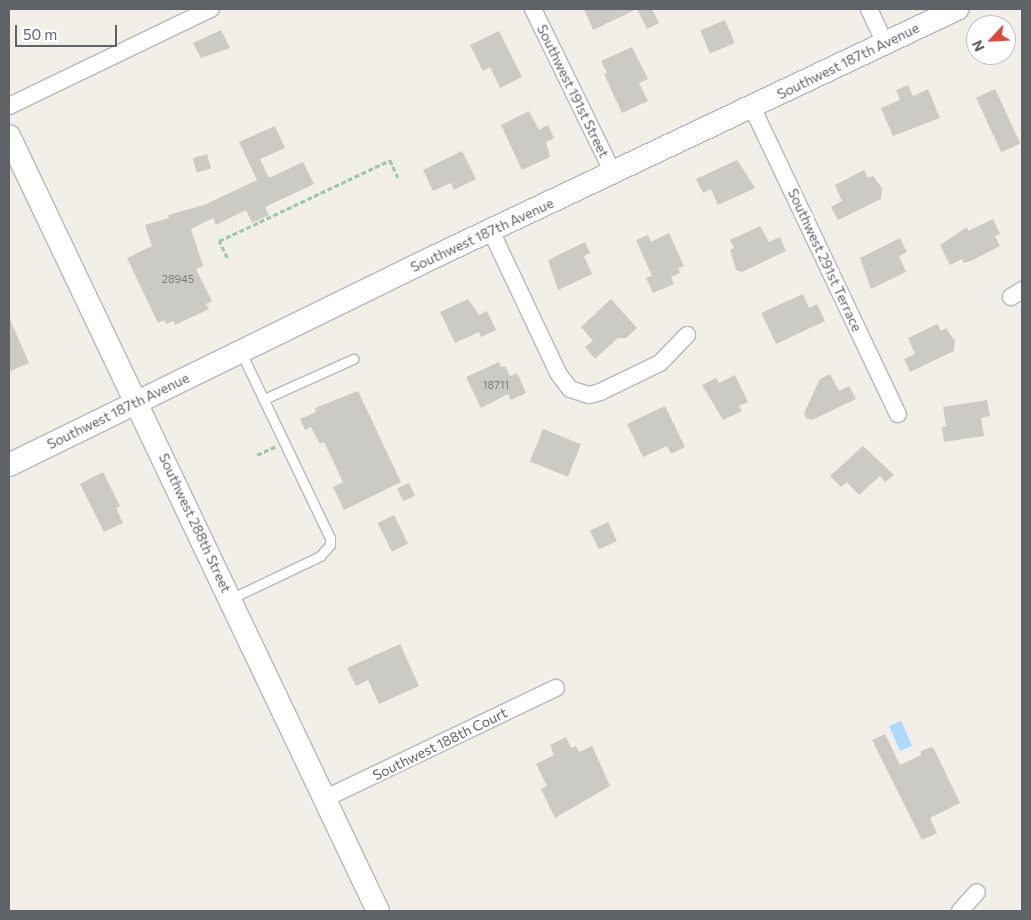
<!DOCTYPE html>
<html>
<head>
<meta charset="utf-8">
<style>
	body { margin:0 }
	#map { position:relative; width:1031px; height:920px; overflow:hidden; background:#f1efe8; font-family:Commissioner,sans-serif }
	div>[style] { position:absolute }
	.water>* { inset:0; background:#aadaff; transform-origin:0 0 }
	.building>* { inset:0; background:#cccac5; transform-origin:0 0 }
	.path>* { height:2.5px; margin-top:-1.25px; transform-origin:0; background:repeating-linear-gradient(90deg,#9cc7a9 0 5px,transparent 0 7.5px) }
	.roads { filter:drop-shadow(1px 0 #b5b8bc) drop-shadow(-1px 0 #b5b8bc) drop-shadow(0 1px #b5b8bc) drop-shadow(0 -1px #b5b8bc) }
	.lane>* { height:9px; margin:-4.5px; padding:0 4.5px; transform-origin:4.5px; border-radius:4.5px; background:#fff }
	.street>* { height:16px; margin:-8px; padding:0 8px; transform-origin:8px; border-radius:8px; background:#fff }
	.secondary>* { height:22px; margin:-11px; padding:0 11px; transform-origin:11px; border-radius:11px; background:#fff }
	span { translate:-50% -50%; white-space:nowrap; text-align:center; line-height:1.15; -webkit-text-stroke:5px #fff; paint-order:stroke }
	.number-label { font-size:11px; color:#7a7d7f }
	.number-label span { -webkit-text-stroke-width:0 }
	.street-label { font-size:14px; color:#5f6368 }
	.frame { position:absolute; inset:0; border:10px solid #5f6368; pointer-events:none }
	.north { position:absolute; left:966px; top:15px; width:50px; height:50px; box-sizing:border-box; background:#fff; border:1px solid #bfc1c3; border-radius:50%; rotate:245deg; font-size:14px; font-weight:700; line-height:20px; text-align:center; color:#5f6368 }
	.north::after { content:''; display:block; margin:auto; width:18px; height:22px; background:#ea4335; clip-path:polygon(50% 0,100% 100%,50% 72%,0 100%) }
	.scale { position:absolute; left:15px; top:25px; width:102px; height:22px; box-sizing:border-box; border:2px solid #5f6368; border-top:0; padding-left:6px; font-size:15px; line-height:18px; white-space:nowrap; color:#5f6368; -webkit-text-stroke:4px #fff; paint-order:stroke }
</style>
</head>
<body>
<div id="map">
	<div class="water">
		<i style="left:901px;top:721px;width:27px;height:13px;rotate:66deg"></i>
	</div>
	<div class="building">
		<i style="clip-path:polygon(584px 9px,637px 9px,593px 30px)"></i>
		<i style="clip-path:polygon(637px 9px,652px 9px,659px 23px,647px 29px)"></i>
		<i style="left:725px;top:20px;width:25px;height:27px;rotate:67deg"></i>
		<i style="clip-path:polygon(221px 30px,230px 48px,201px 58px,193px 43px)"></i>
		<i style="clip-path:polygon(499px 31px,522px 77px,500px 88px,490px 67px,483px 71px,470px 45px)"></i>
		<i style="clip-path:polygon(632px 47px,648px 79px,639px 83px,648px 101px,622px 113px,604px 74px,607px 73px,601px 61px)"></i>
		<i style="clip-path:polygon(908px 85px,913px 96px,928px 89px,940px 118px,893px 136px,881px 108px,900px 100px,896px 90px)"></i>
		<i style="left:995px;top:89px;width:60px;height:21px;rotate:65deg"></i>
		<i style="clip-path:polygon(529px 111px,539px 130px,548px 125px,554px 138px,546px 142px,550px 157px,522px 170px,501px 125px)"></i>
		<i style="clip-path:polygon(275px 126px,285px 148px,260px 159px,269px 178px,303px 162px,314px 184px,265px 207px,269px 215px,252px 223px,246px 210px,216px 225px,213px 218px,191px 229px,203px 266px,196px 269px,212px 301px,206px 304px,209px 309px,175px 325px,174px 321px,166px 324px,164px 320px,158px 323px,127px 258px,152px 246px,145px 225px,169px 218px,168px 215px,204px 205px,257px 180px,239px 142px)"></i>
		<i style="clip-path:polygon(462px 151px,476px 179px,454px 190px,451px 183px,433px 191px,423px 170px)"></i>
		<i style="left:207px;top:154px;width:15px;height:15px;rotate:74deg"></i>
		<i style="clip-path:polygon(737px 160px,755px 188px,718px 205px,711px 189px,703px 193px,696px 179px)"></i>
		<i style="clip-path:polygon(864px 170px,868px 178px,873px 176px,882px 188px,881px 199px,838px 220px,831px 207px,842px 201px,835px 185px)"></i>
		<i style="clip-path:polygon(993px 219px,1000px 234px,995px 236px,1000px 246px,973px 260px,964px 263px,962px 259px,950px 265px,940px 245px,967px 227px,968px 231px)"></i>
		<i style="clip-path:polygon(760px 226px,769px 242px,780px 237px,786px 251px,742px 272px,736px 270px,730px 250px,734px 248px,730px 240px)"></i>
		<i style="clip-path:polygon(669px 233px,684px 266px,678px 268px,680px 273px,671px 277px,674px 284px,653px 293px,646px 278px,652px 276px,636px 240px,648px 235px,651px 242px)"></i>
		<i style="clip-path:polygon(900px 238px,907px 252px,899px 256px,906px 272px,871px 289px,860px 258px)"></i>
		<i style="clip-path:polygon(585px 242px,590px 253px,584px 256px,592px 274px,558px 290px,548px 260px)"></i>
		<i style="clip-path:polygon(803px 294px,809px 308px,817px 304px,825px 321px,776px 344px,761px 313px)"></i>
		<i style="clip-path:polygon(468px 299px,479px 315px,487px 311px,496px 330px,481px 337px,479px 332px,455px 343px,440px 312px)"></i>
		<i style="clip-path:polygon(611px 299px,637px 328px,626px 338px,618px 338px,595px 359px,585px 347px,593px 341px,581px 327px)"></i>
		<i style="clip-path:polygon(9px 317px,29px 363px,9px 372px)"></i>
		<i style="clip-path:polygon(937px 324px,941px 331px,946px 328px,955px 341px,954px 351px,910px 372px,904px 359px,915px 354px,908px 338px)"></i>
		<i style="clip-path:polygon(499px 362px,501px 367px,505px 366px,510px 376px,517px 373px,526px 393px,511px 400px,508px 394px,481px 408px,466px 377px)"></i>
		<i style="clip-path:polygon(830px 374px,839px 391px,849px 386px,856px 399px,812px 420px,806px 418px,804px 413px,820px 379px)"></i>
		<i style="clip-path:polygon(735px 375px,748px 402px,739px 406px,742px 411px,723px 420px,702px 385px,716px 378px,719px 383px)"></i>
		<i style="clip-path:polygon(358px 391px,401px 482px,344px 510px,333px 487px,343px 482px,324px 442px,320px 444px,311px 427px,305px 430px,300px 419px,316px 412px,315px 408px)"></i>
		<i style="clip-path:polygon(987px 400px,990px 416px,981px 418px,984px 436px,944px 442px,942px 427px,946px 427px,943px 407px)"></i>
		<i style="clip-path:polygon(665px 406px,685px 447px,671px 454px,667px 446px,643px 457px,627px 424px)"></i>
		<i style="left:543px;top:429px;width:41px;height:35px;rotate:22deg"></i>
		<i style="clip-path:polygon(863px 446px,894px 475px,885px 482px,880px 476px,859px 495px,847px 482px,841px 487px,830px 476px)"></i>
		<i style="clip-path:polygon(103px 472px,120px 506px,116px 508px,123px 523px,104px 532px,80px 484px)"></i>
		<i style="left:409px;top:483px;width:14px;height:13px;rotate:65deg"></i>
		<i style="left:394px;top:515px;width:32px;height:18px;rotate:64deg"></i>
		<i style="left:608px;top:522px;width:21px;height:20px;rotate:65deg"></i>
		<i style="clip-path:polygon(400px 644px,419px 686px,379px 704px,368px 680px,356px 686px,347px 668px)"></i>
		<i style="clip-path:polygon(885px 734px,900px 765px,921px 755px,921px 751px,931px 747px,934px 749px,960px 803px,930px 818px,937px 833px,922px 840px,872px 740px)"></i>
		<i style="clip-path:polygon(566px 737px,571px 748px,576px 746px,579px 752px,592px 746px,610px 786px,555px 818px,541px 789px,547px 786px,536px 764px,554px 755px,550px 745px)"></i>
	</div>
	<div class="path">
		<i style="left:227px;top:258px;width:19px;rotate:-115deg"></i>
		<i style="left:219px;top:241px;width:189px;rotate:-25.3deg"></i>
		<i style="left:390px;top:160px;width:19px;rotate:65deg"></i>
		<i style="left:257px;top:455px;width:21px;rotate:-25deg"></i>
	</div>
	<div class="roads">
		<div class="lane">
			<i style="left:264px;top:399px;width:98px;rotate:-24.2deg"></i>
			<i style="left:230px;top:599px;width:100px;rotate:-25.5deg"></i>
			<i style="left:320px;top:556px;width:15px;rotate:-48deg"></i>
			<i style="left:330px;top:545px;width:7px;rotate:-90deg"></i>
			<i style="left:330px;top:538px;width:206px;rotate:-115.6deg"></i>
		</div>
		<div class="street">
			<i style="left:533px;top:9px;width:182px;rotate:64deg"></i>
			<i style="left:869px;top:9px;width:38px;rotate:65deg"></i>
			<i style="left:9px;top:106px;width:224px;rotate:-25.7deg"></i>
			<i style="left:752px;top:107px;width:340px;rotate:64.6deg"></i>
			<i style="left:491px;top:231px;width:157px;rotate:64.7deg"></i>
			<i style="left:558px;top:373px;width:20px;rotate:53deg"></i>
			<i style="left:570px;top:389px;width:20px;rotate:18deg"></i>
			<i style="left:589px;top:395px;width:11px;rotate:-15deg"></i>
			<i style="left:600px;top:392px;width:67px;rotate:-25.8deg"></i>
			<i style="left:660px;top:363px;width:39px;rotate:-46deg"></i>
			<i style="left:1011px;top:297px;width:13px;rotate:-32deg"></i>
			<i style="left:324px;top:799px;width:257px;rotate:-25.6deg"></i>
			<i style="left:960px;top:911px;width:25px;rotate:-48deg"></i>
		</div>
		<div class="secondary">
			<i style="left:9px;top:136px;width:858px;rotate:64.54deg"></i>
			<i style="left:9px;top:465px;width:475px;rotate:-26.1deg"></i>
			<i style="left:436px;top:256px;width:577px;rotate:-25.37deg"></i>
		</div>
	</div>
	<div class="number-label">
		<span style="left:178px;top:279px">28945</span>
		<span style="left:496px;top:385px">18711</span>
	</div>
	<div class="street-label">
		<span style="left:848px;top:61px;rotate:-26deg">Southwest 187th Avenue</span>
		<span style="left:573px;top:91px;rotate:64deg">Southwest 191st Street</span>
		<span style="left:482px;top:235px;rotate:-25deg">Southwest 187th Avenue</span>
		<span style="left:825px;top:260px;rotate:65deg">Southwest 291st Terrace</span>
		<span style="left:118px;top:411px;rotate:-26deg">Southwest 187th Avenue</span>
		<span style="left:195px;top:523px;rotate:65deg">Southwest 288th Street</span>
		<span style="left:440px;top:744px;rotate:-26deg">Southwest 188th Court</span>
	</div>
	<div class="frame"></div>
	<div class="north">N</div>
	<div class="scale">50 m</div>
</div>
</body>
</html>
